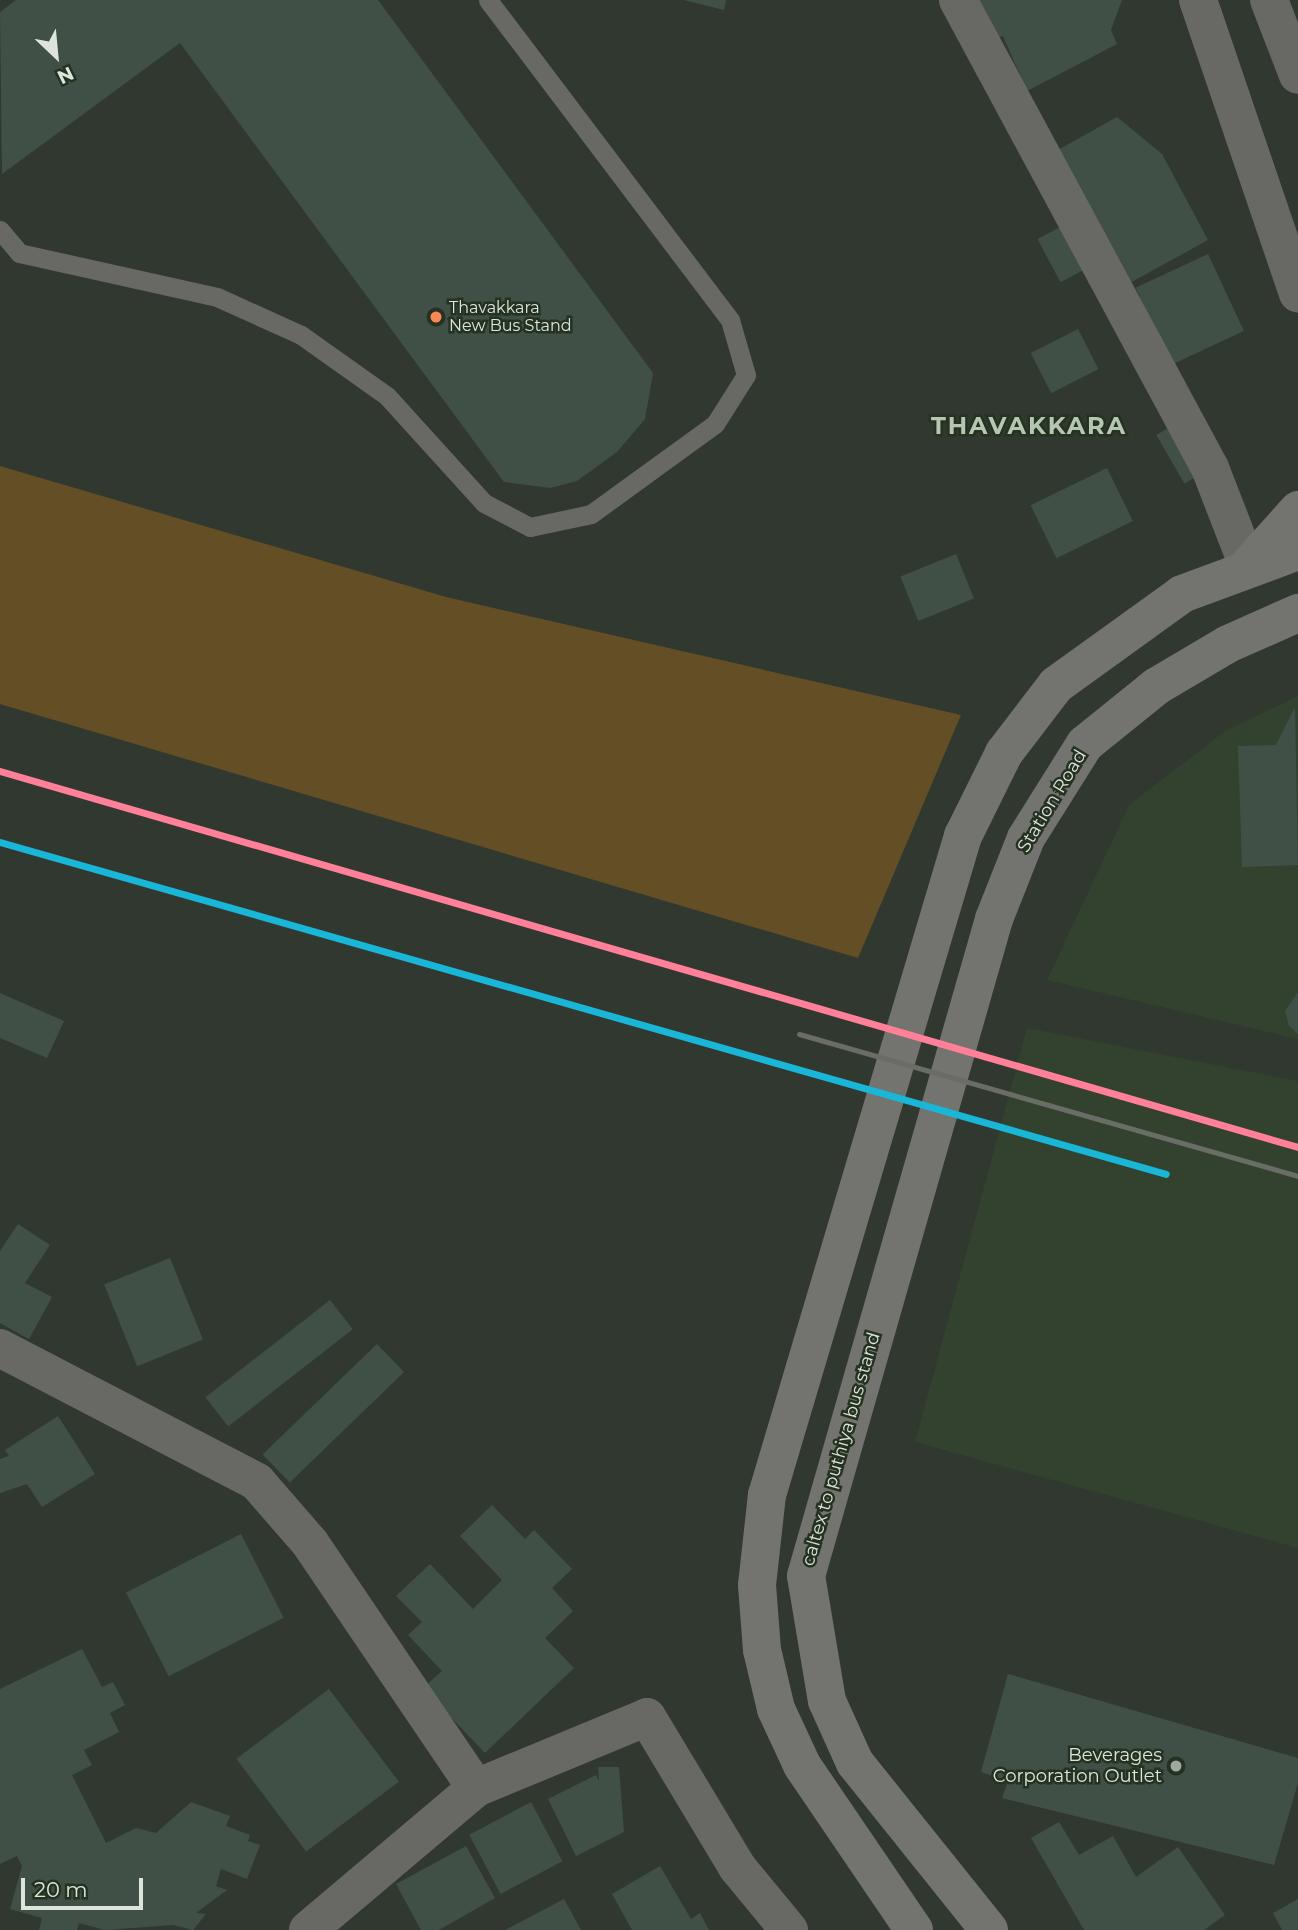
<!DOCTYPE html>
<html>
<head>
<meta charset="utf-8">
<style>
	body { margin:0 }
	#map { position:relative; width:1298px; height:1930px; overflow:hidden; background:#31382f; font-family:Montserrat,sans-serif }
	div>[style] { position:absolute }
	.built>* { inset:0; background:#32422e }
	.green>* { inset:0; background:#644e25 }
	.building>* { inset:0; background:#405047; transform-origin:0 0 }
	.service>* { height:19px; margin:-9.5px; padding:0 9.5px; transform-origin:9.5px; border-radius:9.5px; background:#686965 }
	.minor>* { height:38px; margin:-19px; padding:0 19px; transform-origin:19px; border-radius:19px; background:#686965 }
	.tertiary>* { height:38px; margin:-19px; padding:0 19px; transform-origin:19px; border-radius:19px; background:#686965 }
	.secondary>* { height:38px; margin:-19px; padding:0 19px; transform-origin:19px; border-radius:19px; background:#73746f }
	.rail>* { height:5px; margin:-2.5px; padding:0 2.5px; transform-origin:2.5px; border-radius:2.5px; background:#696d66 }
	.rail-1>* { height:7px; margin:-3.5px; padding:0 3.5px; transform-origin:3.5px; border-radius:3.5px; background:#ff8098 }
	.rail-2>* { height:7px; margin:-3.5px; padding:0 3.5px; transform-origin:3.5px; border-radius:3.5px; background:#1ab6d8 }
	.dots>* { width:19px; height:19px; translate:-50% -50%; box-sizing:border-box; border:4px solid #253221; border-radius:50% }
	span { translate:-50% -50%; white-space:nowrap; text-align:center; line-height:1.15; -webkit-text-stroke:5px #253221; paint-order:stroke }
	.bus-label { font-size:16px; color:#dde5db }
	.left { translate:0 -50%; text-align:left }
	.street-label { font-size:18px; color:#dde5db }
	.poi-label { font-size:18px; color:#dde5db }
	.right { translate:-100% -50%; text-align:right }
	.district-label { font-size:24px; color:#b6c6b2; font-weight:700; letter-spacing:2px }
	.north { position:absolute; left:21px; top:21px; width:70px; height:70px; -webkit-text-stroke:5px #253221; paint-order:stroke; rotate:154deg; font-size:19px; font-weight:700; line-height:28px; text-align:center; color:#dde5db }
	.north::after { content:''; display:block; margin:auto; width:24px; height:32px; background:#dde5db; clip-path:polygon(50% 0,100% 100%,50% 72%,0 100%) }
	.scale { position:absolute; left:21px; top:1878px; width:122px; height:32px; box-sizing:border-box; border:4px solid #dde5db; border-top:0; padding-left:9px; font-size:21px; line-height:24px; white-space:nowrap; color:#dde5db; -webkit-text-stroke:5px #253221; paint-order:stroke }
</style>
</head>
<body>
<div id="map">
	<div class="built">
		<i style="clip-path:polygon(1298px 696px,1298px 1039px,1047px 980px,1129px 805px,1225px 731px)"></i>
		<i style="clip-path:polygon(1027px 1028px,1298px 1081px,1298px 1548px,915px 1442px)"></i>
	</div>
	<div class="green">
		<i style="clip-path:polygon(0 466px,446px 597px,961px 715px,858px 958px,0 704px)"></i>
	</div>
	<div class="building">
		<i style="clip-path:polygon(16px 0,378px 0,653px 373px,645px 419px,617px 452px,577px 481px,550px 488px,504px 482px,180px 43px,2px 174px,0 12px)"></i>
		<i style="clip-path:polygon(684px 0,726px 0,724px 10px)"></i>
		<i style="clip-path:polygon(978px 0,1122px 0,1111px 30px,1117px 44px,1027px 91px,1003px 36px,996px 39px)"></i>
		<i style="clip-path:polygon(1117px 117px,1162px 154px,1208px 240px,1128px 284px,1056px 151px)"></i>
		<i style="left:1079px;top:217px;width:49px;height:47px;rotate:62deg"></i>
		<i style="left:1208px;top:254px;width:85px;height:80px;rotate:65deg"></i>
		<i style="left:1078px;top:329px;width:45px;height:53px;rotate:63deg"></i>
		<i style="left:1191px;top:415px;width:56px;height:40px;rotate:60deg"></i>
		<i style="left:1107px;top:468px;width:59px;height:85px;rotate:64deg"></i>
		<i style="left:956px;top:554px;width:48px;height:60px;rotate:68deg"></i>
		<i style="clip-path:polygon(1295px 707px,1298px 865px,1242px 867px,1238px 746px,1276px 745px)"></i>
		<i style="clip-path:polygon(1298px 992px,1298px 1034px,1289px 1026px,1285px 1011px)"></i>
		<i style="clip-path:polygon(0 993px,64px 1021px,47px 1058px,0 1038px)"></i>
		<i style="clip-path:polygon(18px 1224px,50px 1245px,25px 1283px,52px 1297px,29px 1339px,0 1323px,0 1251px)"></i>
		<i style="left:170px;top:1258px;width:88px;height:71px;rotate:68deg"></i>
		<i style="left:330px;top:1300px;width:37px;height:158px;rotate:52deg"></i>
		<i style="left:377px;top:1344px;width:39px;height:159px;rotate:46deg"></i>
		<i style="clip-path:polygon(58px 1416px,95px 1474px,42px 1507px,27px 1484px,0 1493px,0 1459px,9px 1456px,5px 1450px)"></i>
		<i style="clip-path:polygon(492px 1505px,525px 1539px,534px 1530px,572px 1569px,552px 1588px,573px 1611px,545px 1638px,574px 1668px,485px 1753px,423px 1688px,442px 1671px,408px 1635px,422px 1622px,396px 1596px,430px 1564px,473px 1609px,502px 1580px,460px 1536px)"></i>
		<i style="left:241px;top:1534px;width:94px;height:129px;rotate:63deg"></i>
		<i style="clip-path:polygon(82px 1649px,102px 1687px,113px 1682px,125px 1705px,110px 1713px,119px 1732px,84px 1750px,92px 1765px,72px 1775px,106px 1843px,136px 1828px,156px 1833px,191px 1802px,230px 1816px,226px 1826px,250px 1835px,248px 1841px,260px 1845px,247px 1879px,221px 1869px,216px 1886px,227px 1890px,196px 1913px,206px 1914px,193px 1930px,173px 1925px,105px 1930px,79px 1923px,77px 1930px,39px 1930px,42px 1918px,10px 1909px,22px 1866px,17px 1856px,0 1864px,0 1689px)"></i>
		<i style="clip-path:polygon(1008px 1674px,1298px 1758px,1298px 1783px,1274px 1865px,1002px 1798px,1008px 1781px,981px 1772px)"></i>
		<i style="left:329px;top:1689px;width:116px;height:116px;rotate:53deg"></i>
		<i style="clip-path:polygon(598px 1767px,619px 1767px,624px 1832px,576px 1856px,548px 1799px,596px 1775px,599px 1781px)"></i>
		<i style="left:531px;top:1802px;width:67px;height:70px;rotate:62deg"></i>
		<i style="clip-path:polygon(1059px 1822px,1079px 1855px,1113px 1836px,1136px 1877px,1178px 1847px,1225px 1915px,1204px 1930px,1084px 1930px,1031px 1838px)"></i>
		<i style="clip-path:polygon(466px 1846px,495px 1898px,439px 1930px,421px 1930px,396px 1884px)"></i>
		<i style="clip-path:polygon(660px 1866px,691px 1919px,700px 1913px,709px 1930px,632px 1930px,612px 1894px)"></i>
		<i style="clip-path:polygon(564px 1899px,581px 1930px,505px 1930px)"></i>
		<i style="clip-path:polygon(1298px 1899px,1298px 1930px,1282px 1930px,1273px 1913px)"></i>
	</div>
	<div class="service">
		<i style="left:0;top:230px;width:30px;rotate:50deg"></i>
		<i style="left:19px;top:253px;width:203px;rotate:12.5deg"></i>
		<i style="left:217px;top:297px;width:92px;rotate:24.3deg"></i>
		<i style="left:301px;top:335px;width:105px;rotate:35.3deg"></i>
		<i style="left:387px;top:396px;width:144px;rotate:47.8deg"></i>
		<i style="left:484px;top:503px;width:52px;rotate:27.6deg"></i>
		<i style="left:530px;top:527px;width:62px;rotate:-12deg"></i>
		<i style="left:591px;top:514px;width:153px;rotate:-36deg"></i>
		<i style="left:715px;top:424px;width:58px;rotate:-57.7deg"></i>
		<i style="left:746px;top:375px;width:57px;rotate:-106.2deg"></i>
		<i style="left:730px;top:320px;width:401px;rotate:-127.1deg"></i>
	</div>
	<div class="minor">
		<i style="left:958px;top:0;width:532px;rotate:61.7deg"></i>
		<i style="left:1210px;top:468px;width:105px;rotate:68.8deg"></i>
		<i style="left:0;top:1348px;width:290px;rotate:27.5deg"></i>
		<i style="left:257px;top:1482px;width:81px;rotate:49deg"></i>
		<i style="left:310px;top:1543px;width:296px;rotate:55.9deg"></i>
		<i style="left:308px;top:1930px;width:220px;rotate:-40.2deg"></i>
		<i style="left:476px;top:1788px;width:185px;rotate:-22.5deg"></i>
		<i style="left:647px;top:1717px;width:175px;rotate:59deg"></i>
		<i style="left:737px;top:1867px;width:82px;rotate:50.5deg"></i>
	</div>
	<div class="tertiary">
		<i style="left:1198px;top:0;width:310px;rotate:71.2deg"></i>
		<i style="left:1269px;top:0;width:80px;rotate:68.9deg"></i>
	</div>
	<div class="secondary">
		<i style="left:1248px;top:566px;width:75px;rotate:-48.2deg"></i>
		<i style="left:914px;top:1930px;width:199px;rotate:-124.2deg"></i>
		<i style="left:802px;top:1765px;width:62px;rotate:-114.9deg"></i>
		<i style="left:776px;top:1709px;width:61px;rotate:-103.3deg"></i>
		<i style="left:762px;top:1650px;width:65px;rotate:-94.4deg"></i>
		<i style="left:757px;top:1585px;width:91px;rotate:-83.7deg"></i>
		<i style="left:767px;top:1495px;width:688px;rotate:-73.44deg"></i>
		<i style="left:963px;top:836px;width:93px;rotate:-63.7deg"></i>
		<i style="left:1004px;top:753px;width:86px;rotate:-52.6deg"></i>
		<i style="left:1056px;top:685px;width:155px;rotate:-35.8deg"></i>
		<i style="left:1182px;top:594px;width:124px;rotate:-20.3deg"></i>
		<i style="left:989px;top:1930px;width:214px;rotate:-128.7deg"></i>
		<i style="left:855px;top:1763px;width:68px;rotate:-114.3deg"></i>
		<i style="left:827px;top:1701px;width:127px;rotate:-99.5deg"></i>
		<i style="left:806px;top:1576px;width:683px;rotate:-74.03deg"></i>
		<i style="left:994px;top:919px;width:87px;rotate:-68.4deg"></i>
		<i style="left:1026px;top:838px;width:111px;rotate:-57.9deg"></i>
		<i style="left:1085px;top:744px;width:92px;rotate:-38.9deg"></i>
		<i style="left:1157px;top:686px;width:82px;rotate:-30.6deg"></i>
		<i style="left:1228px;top:644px;width:77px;rotate:-23.9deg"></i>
	</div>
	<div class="rail">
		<i style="left:799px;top:1034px;width:519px;rotate:15.88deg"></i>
	</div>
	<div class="rail-1">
		<i style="left:0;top:771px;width:1351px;rotate:16.16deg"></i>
	</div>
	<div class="rail-2">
		<i style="left:0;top:842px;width:1212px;rotate:15.89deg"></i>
	</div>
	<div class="dots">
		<i style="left:436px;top:317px;background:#f98a56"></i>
		<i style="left:1176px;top:1766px;background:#a1a89f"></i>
	</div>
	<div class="bus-label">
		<span class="left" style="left:449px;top:317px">Thavakkara<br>New Bus Stand</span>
	</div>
	<div class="street-label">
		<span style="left:1052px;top:801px;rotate:-59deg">Station Road</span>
		<span style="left:841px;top:1449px;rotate:-74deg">caltex to puthiya bus stand</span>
	</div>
	<div class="poi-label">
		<span class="right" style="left:1162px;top:1766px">Beverages<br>Corporation Outlet</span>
	</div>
	<div class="district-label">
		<span style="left:1029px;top:426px">THAVAKKARA</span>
	</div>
	<div class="north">N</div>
	<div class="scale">20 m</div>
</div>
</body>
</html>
